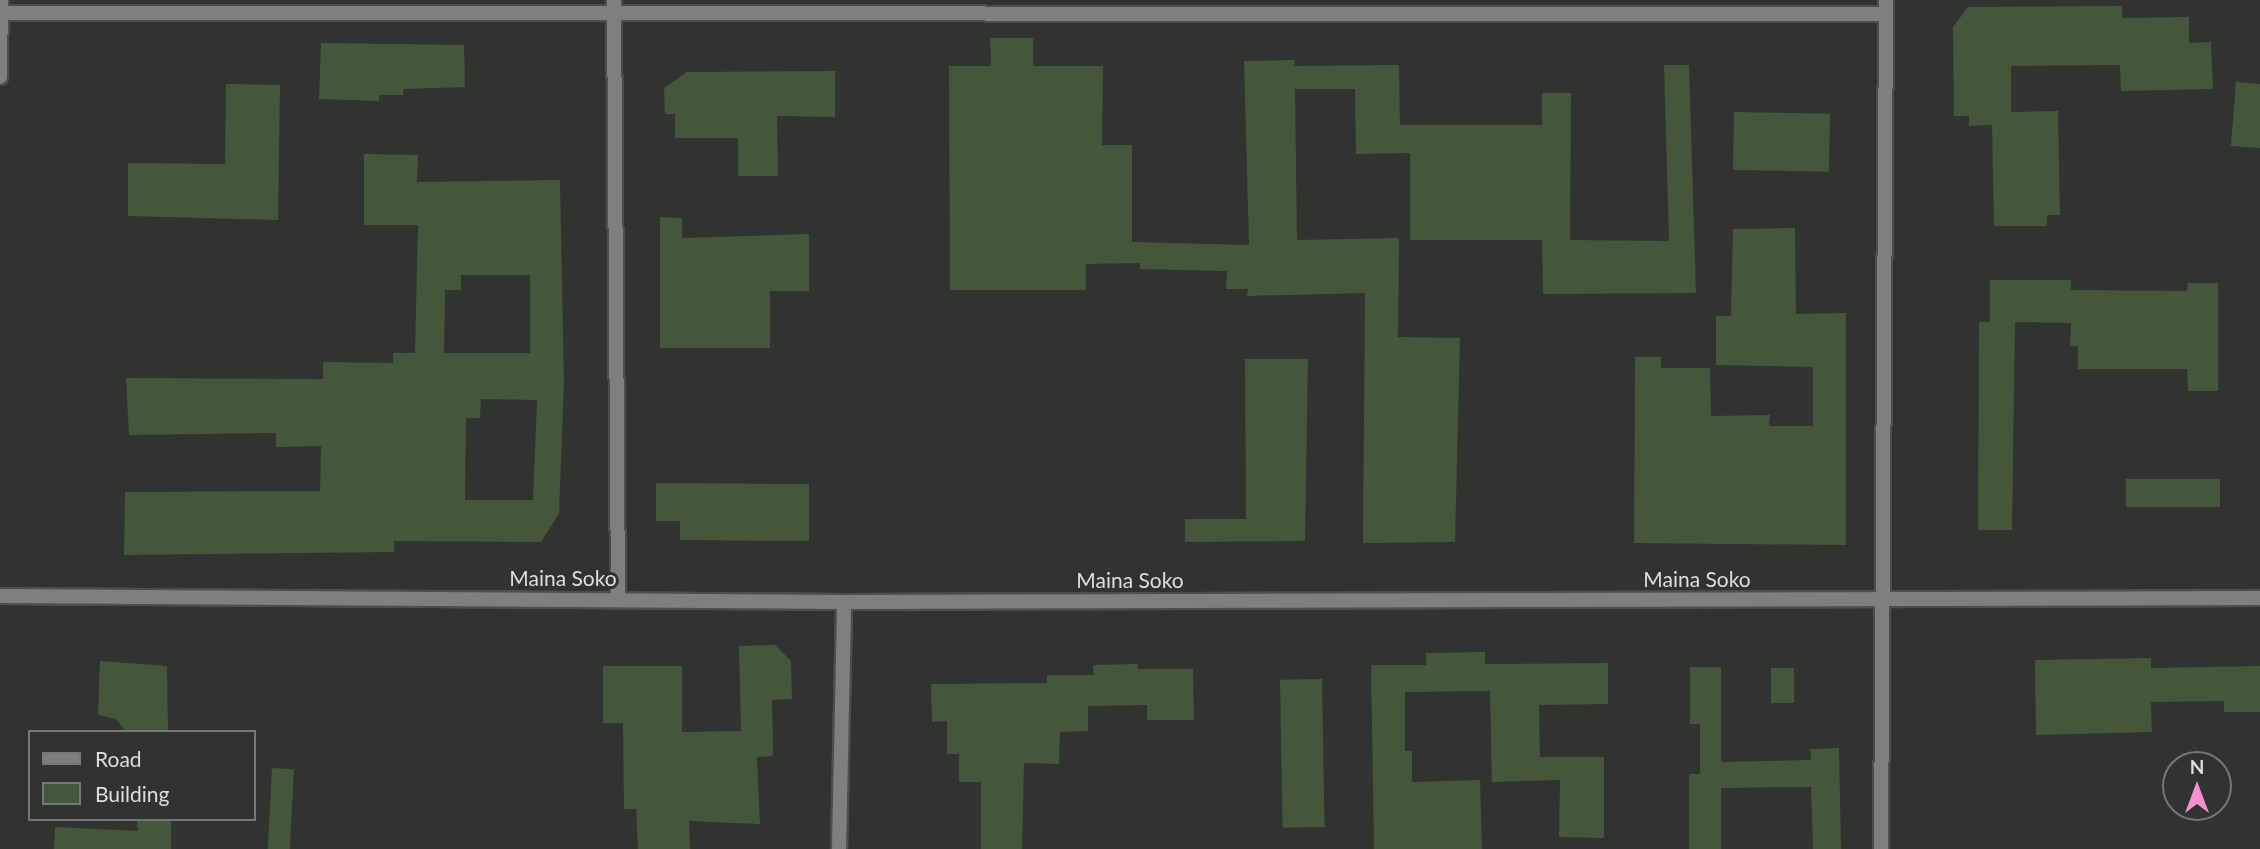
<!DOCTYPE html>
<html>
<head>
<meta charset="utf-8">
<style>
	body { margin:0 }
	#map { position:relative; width:2260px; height:849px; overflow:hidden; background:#30332f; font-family:Lato,sans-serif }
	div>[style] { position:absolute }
	.building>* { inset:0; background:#45573b; transform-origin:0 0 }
	.roads { filter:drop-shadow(2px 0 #4c4f4b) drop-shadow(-2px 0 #4c4f4b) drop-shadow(0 2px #4c4f4b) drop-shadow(0 -2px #4c4f4b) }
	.minor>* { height:14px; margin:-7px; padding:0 7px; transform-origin:7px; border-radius:7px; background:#7e807e }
	.tertiary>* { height:14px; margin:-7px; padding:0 7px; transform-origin:7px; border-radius:7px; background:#7e807e }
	span { translate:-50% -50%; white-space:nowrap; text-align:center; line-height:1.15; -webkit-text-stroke:6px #30332f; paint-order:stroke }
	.street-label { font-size:21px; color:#dddfdc }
	.legend { position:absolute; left:28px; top:730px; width:228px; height:91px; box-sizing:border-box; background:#30332f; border:2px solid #757874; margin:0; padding:9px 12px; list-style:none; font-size:21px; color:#dddfdc }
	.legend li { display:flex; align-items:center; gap:14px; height:35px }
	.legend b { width:35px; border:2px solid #757874 }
	.north { position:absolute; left:2162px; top:751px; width:70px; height:70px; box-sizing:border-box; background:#30332f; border:2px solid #757874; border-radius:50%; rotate:0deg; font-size:19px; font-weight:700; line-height:28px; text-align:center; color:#dddfdc }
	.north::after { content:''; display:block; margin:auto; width:24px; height:32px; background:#f591d2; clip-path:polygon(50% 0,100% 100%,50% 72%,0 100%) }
</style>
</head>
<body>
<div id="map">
	<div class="building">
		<i style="clip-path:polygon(2122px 6px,2122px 18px,2189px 17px,2189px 43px,2211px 42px,2213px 89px,2121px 91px,2120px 65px,2011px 66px,2011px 112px,2058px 111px,2060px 215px,2047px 215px,2047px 226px,1994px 226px,1992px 125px,1969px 126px,1969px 116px,1954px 116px,1953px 27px,1968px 7px)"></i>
		<i style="clip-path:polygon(990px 38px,1033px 38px,1033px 66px,1103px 66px,1102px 145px,1132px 145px,1132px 242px,1249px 245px,1244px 61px,1294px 60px,1295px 66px,1399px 65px,1400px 125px,1542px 125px,1542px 93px,1571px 93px,1570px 240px,1669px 241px,1664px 65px,1689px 65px,1696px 293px,1543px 294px,1542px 240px,1410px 240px,1410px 153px,1356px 154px,1355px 89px,1295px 89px,1297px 240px,1399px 238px,1398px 337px,1460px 338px,1455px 542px,1363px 543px,1365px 293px,1247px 296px,1248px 289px,1226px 289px,1227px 271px,1140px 269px,1140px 263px,1086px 264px,1086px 290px,950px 290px,949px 66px,991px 66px)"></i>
		<i style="clip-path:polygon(321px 43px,464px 45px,465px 87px,403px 89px,403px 95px,379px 95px,379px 101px,319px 99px)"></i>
		<i style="clip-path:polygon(835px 71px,835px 117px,777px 116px,778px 176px,738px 176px,738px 138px,675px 138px,675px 114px,665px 114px,664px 88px,687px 72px)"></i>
		<i style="clip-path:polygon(2236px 82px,2260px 84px,2260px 148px,2231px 146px)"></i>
		<i style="clip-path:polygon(226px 84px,280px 85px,278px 220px,128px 216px,128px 163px,225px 164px)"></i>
		<i style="left:1734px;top:112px;width:96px;height:58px;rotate:1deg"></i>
		<i style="clip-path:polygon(evenodd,364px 154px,418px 155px,417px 182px,560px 180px,564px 383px,559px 514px,541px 542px,394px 541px,394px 552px,124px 555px,125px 492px,320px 491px,321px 446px,276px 447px,276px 433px,129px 435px,126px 378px,323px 379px,323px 362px,393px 363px,393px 353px,415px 353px,418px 225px,364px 225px,364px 154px,461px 275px,530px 275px,530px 353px,444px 353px,445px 290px,461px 290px,461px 275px,364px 154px,481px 399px,537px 400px,533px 500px,465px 500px,466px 418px,480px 418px,481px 399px)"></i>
		<i style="clip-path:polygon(660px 217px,682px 218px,682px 238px,809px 234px,809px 291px,770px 291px,770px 348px,660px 348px)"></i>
		<i style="clip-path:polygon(1795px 228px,1796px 314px,1846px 313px,1846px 545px,1634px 543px,1635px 357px,1661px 357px,1661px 368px,1710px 368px,1711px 416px,1770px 415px,1769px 426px,1813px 426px,1813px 367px,1716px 365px,1716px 316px,1731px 316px,1733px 229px)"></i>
		<i style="clip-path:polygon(1990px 280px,2071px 280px,2071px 290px,2187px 291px,2188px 283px,2218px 283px,2218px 391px,2188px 391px,2187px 369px,2078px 369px,2078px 346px,2070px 346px,2071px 323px,2015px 322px,2012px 530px,1978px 530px,1979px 322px,1990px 322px)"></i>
		<i style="clip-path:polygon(1245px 359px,1308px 359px,1305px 541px,1185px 542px,1185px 519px,1246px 519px)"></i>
		<i style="left:2126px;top:479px;width:94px;height:28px"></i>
		<i style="clip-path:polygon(656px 483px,809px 484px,809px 541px,680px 540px,680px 521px,656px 521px)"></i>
		<i style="clip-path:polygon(775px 645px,791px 661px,792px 699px,772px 700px,773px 756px,757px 757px,760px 824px,689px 821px,690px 849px,638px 849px,636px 809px,624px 809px,623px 723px,603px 723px,603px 666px,682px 666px,682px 732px,741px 731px,739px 646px)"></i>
		<i style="clip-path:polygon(1485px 652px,1485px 664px,1608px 663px,1608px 704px,1539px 705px,1540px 757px,1604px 757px,1604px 838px,1559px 837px,1560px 780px,1492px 782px,1490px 691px,1405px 692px,1405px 751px,1412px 751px,1412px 782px,1480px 780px,1482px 849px,1374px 849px,1371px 665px,1426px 665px,1426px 653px)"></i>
		<i style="clip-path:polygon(2151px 658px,2151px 668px,2260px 666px,2260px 712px,2224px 712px,2224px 701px,2151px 702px,2152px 732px,2036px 735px,2035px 660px)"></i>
		<i style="clip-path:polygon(100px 661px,167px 666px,168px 732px,126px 732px,116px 719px,98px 715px)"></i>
		<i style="clip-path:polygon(1138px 664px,1138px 669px,1193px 669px,1194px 720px,1147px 720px,1147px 705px,1088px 706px,1088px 731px,1060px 732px,1059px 764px,1024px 763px,1022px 849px,981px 849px,981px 782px,959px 782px,959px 754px,947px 754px,947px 721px,932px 722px,931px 684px,1047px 683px,1047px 675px,1094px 675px,1093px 665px)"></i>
		<i style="clip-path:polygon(1690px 667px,1721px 667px,1721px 762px,1811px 760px,1810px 749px,1839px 748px,1841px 849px,1813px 849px,1811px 787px,1721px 788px,1721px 849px,1689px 849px,1689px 774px,1700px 774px,1700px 724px,1690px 724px)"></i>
		<i style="left:1771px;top:668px;width:23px;height:35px"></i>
		<i style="left:1322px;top:679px;width:148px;height:42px;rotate:89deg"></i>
		<i style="left:272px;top:768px;width:22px;height:81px;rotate:3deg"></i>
		<i style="clip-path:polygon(137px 819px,171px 819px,171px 849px,54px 849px,55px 827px,138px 831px)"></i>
	</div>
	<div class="roads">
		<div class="minor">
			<i style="left:614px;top:0;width:599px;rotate:89.62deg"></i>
			<i style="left:1px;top:13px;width:1885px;rotate:0.03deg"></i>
			<i style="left:1881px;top:849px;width:849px;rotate:-89.66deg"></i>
		</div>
		<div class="tertiary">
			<i style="left:0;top:77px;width:77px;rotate:-89.3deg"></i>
			<i style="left:0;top:596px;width:844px;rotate:0.41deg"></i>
			<i style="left:844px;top:602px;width:1416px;rotate:-0.16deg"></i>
			<i style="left:839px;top:849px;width:247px;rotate:-88.8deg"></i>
		</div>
	</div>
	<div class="street-label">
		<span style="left:563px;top:578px">Maina Soko</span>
		<span style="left:1697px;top:579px">Maina Soko</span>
		<span style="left:1130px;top:580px">Maina Soko</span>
	</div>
	<ul class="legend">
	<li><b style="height:9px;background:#7e807e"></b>Road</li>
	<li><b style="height:19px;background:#45573b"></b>Building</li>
	</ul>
	<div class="north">N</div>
</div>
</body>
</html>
